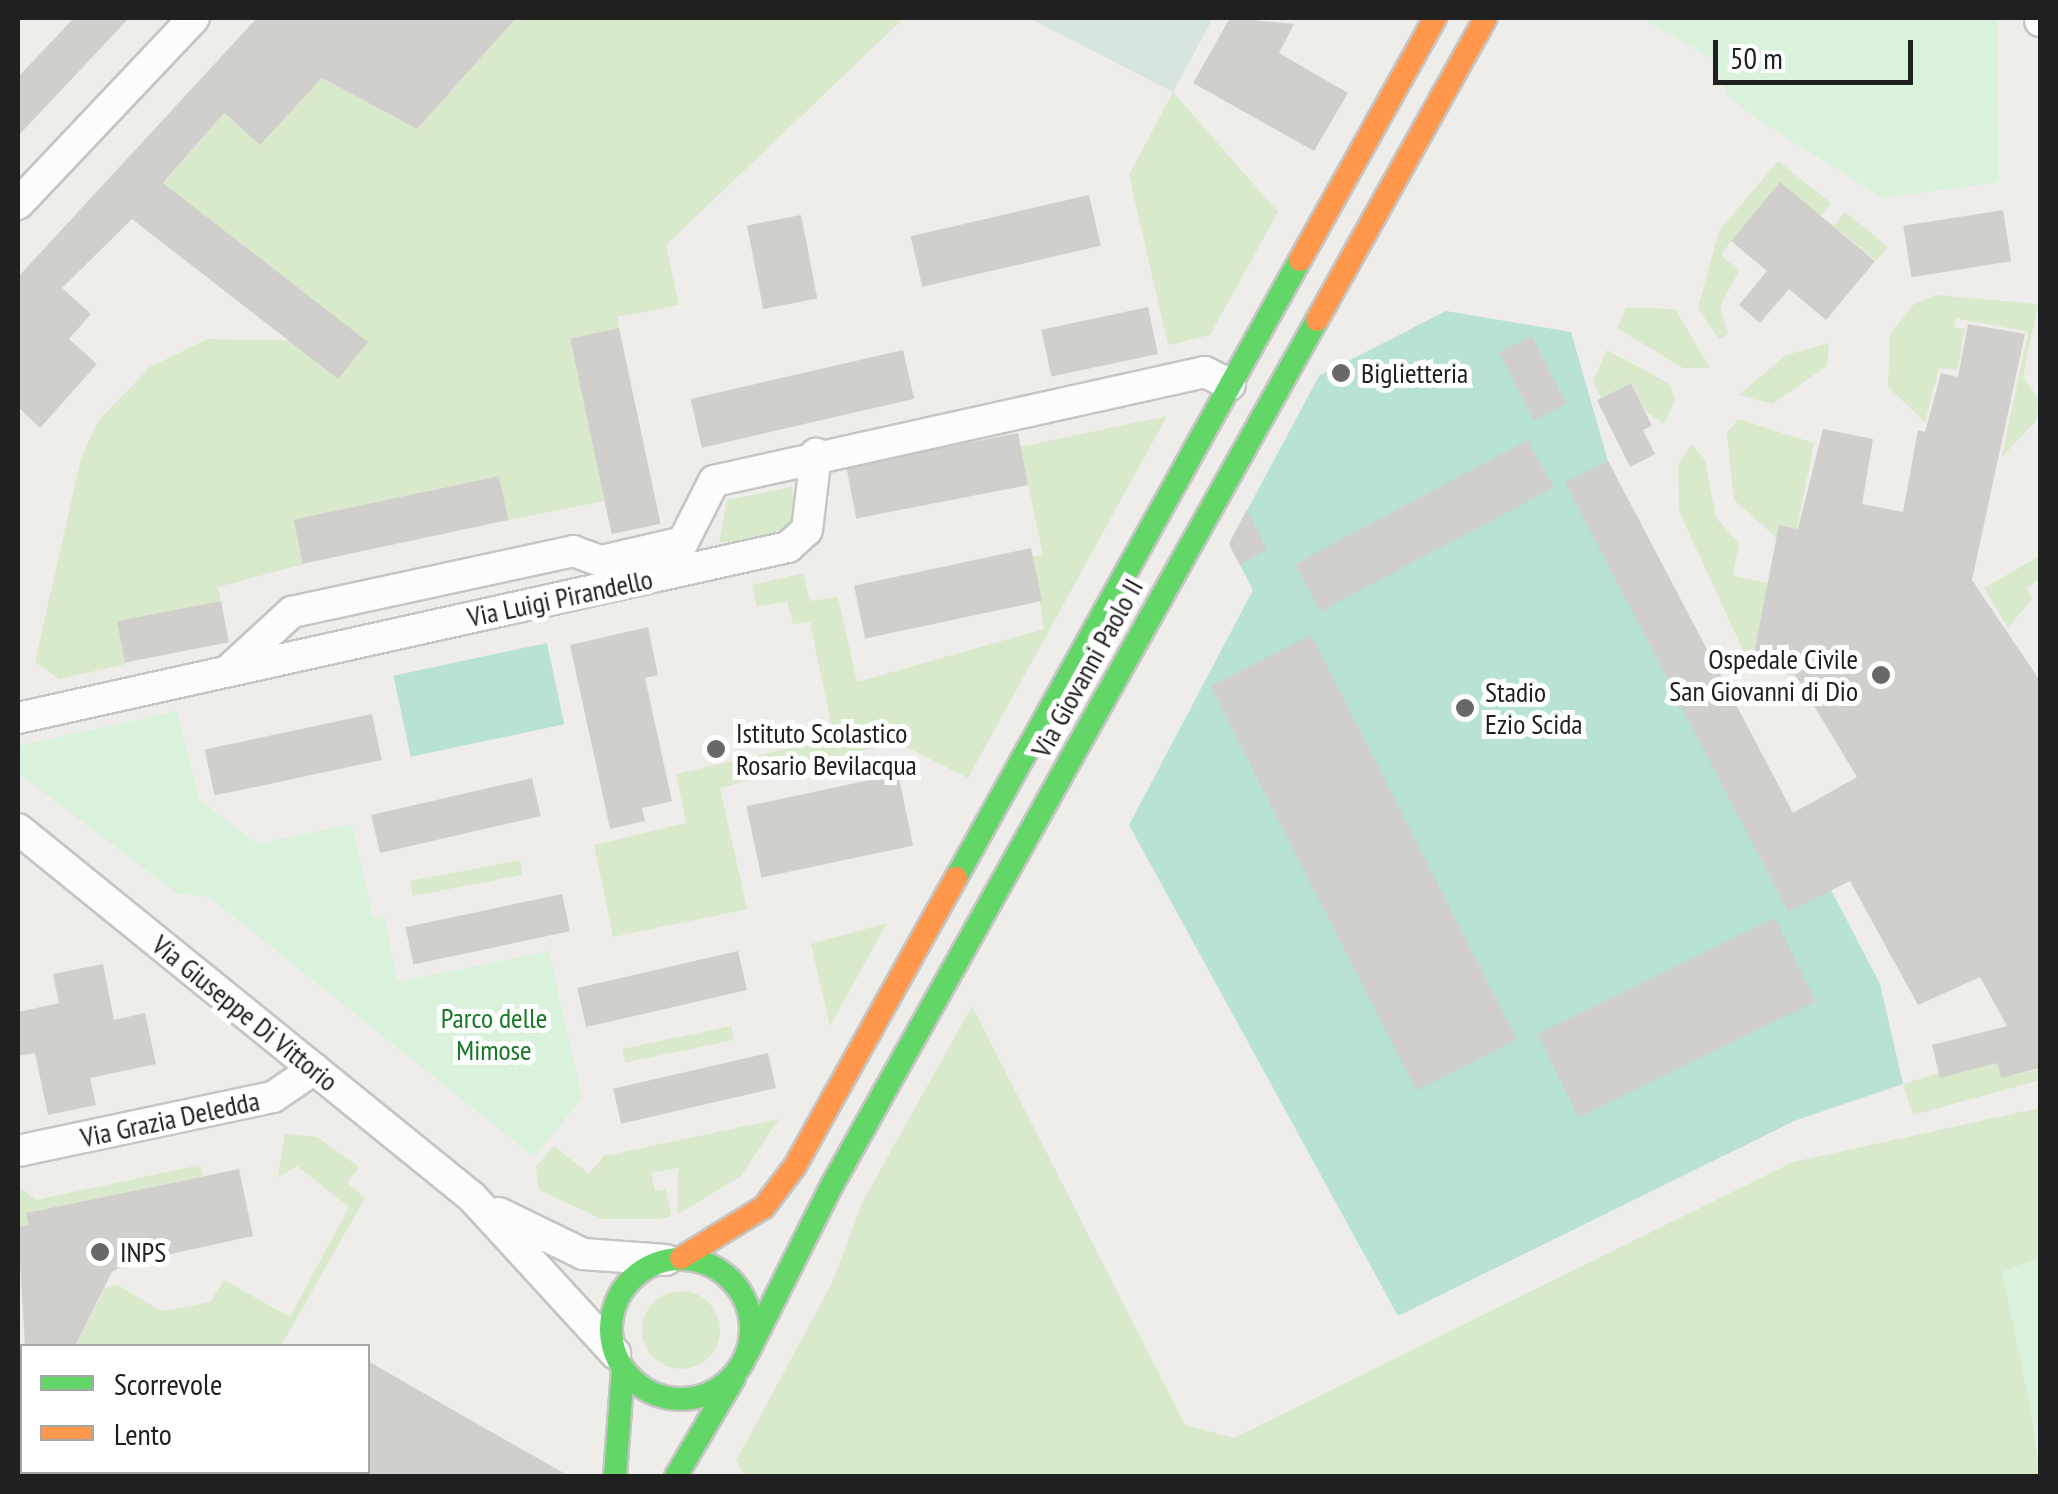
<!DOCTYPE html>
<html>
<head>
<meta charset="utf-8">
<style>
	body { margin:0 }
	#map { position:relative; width:2058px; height:1494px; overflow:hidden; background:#eeedea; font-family:"PT Sans Narrow",sans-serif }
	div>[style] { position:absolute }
	.grass>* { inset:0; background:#d9e9cb; transform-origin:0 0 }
	.round { border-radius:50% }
	.wetland>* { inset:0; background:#d8e4de }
	.park>* { inset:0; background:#daf2dc }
	.pitch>* { inset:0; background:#b8e2d3; transform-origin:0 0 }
	.building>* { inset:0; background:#d1cfcc; transform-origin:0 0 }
	.roads { filter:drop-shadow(2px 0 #c5c5c4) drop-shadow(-2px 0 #c5c5c4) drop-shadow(0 2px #c5c5c4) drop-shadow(0 -2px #c5c5c4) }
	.street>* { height:30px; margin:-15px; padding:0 15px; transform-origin:15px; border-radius:15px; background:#fcfcfc }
	.fast>* { height:22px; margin:-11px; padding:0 11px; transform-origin:11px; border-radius:11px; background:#63d668 }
	.fast>.ring { margin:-11px; padding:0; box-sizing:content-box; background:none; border:22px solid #63d668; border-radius:50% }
	.slow>* { height:22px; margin:-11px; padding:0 11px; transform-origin:11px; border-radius:11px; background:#ff974d }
	.dots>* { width:28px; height:28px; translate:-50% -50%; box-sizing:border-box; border:5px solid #fff; border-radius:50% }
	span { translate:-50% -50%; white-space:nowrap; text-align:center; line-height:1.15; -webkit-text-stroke:10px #fff; paint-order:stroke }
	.poi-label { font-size:28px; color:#202020 }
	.left { translate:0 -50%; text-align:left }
	.right { translate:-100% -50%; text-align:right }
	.street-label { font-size:28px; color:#202020 }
	.park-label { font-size:28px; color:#147824 }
	.frame { position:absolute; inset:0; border:20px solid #202020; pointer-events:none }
	.legend { position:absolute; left:20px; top:1344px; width:350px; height:130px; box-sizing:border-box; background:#fff; border:2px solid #a6a6a6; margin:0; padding:12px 18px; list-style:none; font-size:30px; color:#202020 }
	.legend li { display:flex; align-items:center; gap:20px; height:50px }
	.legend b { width:50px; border:2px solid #a6a6a6 }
	.scale { position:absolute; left:1713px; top:40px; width:200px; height:45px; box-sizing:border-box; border:5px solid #202020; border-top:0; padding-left:12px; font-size:30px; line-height:35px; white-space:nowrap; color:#202020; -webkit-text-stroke:8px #fff; paint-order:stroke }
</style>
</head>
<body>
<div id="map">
	<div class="grass">
		<i style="clip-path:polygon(516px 18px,904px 18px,666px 245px,679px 305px,618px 317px,619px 328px,570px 339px,605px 501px,508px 520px,498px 476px,295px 520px,304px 564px,218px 587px,221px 601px,118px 622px,126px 664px,59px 679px,35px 662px,81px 458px,98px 421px,150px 367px,208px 339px,367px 342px,163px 184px,216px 123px,212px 103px,260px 145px,322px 78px,417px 129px)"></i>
		<i style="clip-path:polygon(1173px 92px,1278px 212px,1210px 335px,1168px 345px,1129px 175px)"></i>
		<i style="clip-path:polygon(1778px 161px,1831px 203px,1821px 216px,1780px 183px,1731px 241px,1721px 255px,1739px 271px,1720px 306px,1728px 334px,1719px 339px,1698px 308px,1719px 231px)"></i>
		<i style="left:1845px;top:212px;width:55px;height:18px;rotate:39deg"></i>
		<i style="clip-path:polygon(1936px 295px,2038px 304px,2023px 377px,2039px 400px,2036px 421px,2002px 457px,2028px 332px,1955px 318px,1954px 327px,1965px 329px,1957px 370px,1939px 368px,1925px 422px,1888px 387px,1890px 334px,1913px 305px)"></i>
		<i style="clip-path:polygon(1626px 308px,1675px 309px,1710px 368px,1683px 368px,1617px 328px)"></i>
		<i style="clip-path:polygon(1829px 343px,1827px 366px,1772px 404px,1739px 395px,1786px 355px)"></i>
		<i style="clip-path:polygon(1607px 350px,1670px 384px,1675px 400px,1664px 424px,1645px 411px,1631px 383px,1601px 398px,1593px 381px)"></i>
		<i style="clip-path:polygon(1167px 416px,968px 778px,896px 742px,720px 788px,747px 909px,613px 937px,594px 845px,686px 823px,676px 774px,834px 738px,810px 622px,793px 624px,787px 601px,757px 607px,752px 585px,803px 573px,810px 601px,838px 597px,857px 682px,1044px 629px,1033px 556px,1043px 555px,1020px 447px)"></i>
		<i style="clip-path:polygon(1738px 419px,1814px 443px,1797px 529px,1780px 525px,1777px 538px,1734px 500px,1727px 433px)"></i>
		<i style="clip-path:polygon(1691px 444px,1705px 460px,1716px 518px,1739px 543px,1733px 576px,1768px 583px,1751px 668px,1679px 511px,1678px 465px)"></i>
		<i style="clip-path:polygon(792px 487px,795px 522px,779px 536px,719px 543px,727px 500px)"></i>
		<i style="clip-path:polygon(2040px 556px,2040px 578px,2027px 588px,2032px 599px,2008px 628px,1984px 588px)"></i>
		<i style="left:520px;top:860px;width:15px;height:112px;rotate:79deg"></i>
		<i style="clip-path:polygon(887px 923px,830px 1026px,811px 944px)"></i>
		<i style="clip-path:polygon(972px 1006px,1185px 1425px,1234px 1438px,1793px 1162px,2040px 1108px,2040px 1257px,2002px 1273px,2024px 1355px,2040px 1476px,745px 1476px,736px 1461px,832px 1283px,863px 1201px)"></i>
		<i style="left:731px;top:1026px;width:14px;height:111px;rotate:78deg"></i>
		<i style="clip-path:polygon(1995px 1056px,2001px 1078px,2040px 1069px,2040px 1080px,1913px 1115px,1903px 1084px)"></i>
		<i style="clip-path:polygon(779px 1119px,741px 1176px,677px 1215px,678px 1168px,651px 1173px,655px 1191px,666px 1189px,671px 1216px,659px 1219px,602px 1219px,539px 1190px,536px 1167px,554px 1146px,589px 1174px,604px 1156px)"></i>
		<i style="clip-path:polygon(285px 1134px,317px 1137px,359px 1167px,347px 1183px,365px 1198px,281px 1346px,75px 1346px,105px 1288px,117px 1285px,162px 1311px,210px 1302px,224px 1280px,290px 1317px,349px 1207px,297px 1166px,278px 1177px)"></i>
		<i style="clip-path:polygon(200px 1165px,203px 1176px,26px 1213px,28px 1225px,18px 1227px,18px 1186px,36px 1200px)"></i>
		<i class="round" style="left:642px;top:1291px;width:78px;height:78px"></i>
	</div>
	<div class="wetland">
		<i style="clip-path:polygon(1029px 18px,1213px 18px,1173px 92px)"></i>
	</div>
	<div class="park">
		<i style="clip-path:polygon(1642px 18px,1997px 18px,1999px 182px,1883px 198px,1757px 119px,1727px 95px,1713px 59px)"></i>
		<i style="clip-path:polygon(177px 711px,200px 800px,257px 844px,352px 824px,373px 918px,385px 917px,397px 982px,549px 951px,582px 1098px,534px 1157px,209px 897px,178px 894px,18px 773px,18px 746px)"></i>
		<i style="clip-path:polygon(2040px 1257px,2040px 1455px,2002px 1272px)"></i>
	</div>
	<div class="pitch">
		<i style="clip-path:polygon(1446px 311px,1571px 332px,1608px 461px,1880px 984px,1903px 1084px,1794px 1121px,1398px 1316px,1129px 825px,1253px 590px,1229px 544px,1319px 376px)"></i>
		<i style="left:547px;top:643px;width:83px;height:157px;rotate:78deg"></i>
	</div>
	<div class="building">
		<i style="clip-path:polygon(74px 18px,129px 18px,18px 136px,18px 77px)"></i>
		<i style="clip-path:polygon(257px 18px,516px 18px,417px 129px,322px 78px,260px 145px,224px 113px,163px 183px,368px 342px,338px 379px,132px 219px,62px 288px,91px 314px,69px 339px,97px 364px,40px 428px,18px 407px,18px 277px)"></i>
		<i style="clip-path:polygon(1230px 18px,1294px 24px,1279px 53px,1348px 93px,1314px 151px,1193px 83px)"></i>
		<i style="clip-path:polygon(1780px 182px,1875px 261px,1826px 320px,1789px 289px,1760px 323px,1739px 305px,1767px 271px,1731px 241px)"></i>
		<i style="left:1089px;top:195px;width:52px;height:183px;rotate:77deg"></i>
		<i style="left:2003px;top:210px;width:52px;height:101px;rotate:81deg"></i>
		<i style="left:801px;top:215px;width:85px;height:55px;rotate:79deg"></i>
		<i style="left:1148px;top:307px;width:48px;height:109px;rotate:78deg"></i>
		<i style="clip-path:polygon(1968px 324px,2025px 334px,1972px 580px,2040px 681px,2040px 1068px,2001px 1078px,1997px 1063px,1940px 1078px,1932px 1045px,2007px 1026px,1980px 977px,1918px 1005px,1850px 881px,1788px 912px,1565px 482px,1608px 461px,1793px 813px,1857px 777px,1796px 676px,1751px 668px,1779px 525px,1798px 529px,1823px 429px,1873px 439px,1862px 504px,1903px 512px,1918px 430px,1925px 432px,1941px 373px,1958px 377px)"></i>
		<i style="left:619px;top:328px;width:200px;height:50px;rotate:78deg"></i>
		<i style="left:1532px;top:336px;width:76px;height:37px;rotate:63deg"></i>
		<i style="left:903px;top:350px;width:50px;height:218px;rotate:77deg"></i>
		<i style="clip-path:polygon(1631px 383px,1652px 426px,1643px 430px,1655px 454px,1630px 467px,1597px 400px)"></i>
		<i style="left:1018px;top:433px;width:53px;height:175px;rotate:79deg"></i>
		<i style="left:1528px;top:440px;width:54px;height:264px;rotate:62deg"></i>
		<i style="left:499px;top:476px;width:45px;height:210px;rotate:78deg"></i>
		<i style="clip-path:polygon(1247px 509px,1267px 550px,1240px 565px,1229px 544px)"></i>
		<i style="left:1031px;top:548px;width:54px;height:181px;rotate:78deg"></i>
		<i style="left:221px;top:601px;width:42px;height:106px;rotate:79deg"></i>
		<i style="clip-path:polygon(648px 627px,658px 675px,645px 678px,672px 801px,642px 808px,645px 821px,610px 829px,570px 645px)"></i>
		<i style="left:1311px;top:635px;width:454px;height:113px;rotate:63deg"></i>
		<i style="left:372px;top:714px;width:47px;height:171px;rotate:78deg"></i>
		<i style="left:898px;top:774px;width:73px;height:155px;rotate:78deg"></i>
		<i style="left:532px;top:778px;width:39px;height:165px;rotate:77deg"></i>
		<i style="left:562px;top:894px;width:38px;height:160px;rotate:78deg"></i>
		<i style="left:1775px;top:918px;width:93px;height:264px;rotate:64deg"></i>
		<i style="left:738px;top:951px;width:40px;height:165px;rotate:77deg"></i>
		<i style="clip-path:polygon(103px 964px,114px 1020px,145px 1013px,156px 1064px,90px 1078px,96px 1105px,48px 1115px,35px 1053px,18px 1056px,18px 1012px,59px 1003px,53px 974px)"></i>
		<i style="left:768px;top:1053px;width:36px;height:159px;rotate:77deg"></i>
		<i style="clip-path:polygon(239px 1169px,253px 1236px,126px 1264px,112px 1272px,75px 1346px,25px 1346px,18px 1227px,28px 1225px,26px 1213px)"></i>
		<i style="clip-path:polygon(368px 1361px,446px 1406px,569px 1476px,368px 1476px)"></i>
	</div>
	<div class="roads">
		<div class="street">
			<i style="left:2040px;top:18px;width:3px;rotate:90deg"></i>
			<i style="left:18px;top:204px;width:256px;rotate:-46.6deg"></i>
			<i style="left:231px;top:668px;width:83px;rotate:-42.6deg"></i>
			<i style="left:292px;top:612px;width:288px;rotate:-12.2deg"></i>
			<i style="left:573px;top:551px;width:30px;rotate:20deg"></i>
			<i style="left:601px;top:561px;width:84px;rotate:-13deg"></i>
			<i style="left:683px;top:542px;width:68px;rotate:-63.1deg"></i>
			<i style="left:714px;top:481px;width:503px;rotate:-12.52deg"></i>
			<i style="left:1205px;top:372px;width:28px;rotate:27deg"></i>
			<i style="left:18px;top:718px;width:789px;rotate:-12.52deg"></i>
			<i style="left:788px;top:547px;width:25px;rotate:-42deg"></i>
			<i style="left:807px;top:530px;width:77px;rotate:-83.2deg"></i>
			<i style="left:18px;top:829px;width:584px;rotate:39.03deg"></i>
			<i style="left:472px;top:1197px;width:212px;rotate:47.5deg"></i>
			<i style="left:18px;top:1151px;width:261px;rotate:-12deg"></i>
			<i style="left:273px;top:1097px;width:50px;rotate:-34.3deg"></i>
			<i style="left:499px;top:1213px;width:93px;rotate:26deg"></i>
			<i style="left:583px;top:1254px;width:83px;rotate:4.1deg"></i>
			<i style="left:18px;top:1412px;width:18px;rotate:77deg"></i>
			<i style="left:91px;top:1472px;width:9px;rotate:27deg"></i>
		</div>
		<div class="fast">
			<i style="left:956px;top:878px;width:707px;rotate:-60.9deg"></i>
			<i class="ring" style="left:611px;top:1259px;width:118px;height:118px"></i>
			<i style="left:748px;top:1352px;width:187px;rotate:-63.3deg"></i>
			<i style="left:832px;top:1185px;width:992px;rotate:-60.72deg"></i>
			<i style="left:615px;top:1476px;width:106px;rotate:-85.7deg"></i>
			<i style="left:676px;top:1476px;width:114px;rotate:-59.4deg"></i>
		</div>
		<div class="slow">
			<i style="left:1300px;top:260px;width:277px;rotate:-60.8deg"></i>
			<i style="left:1317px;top:320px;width:346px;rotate:-60.8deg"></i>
			<i style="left:681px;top:1258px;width:97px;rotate:-31.6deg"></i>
			<i style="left:764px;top:1207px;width:51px;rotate:-52.9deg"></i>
			<i style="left:795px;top:1166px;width:330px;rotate:-60.8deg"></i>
		</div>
	</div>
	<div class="dots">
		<i style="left:1341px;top:373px;background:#686867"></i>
		<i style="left:1881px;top:675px;background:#686867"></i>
		<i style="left:1465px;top:708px;background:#686867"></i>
		<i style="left:716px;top:749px;background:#686867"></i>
		<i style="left:100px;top:1252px;background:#686867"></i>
	</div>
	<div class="poi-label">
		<span class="left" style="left:1361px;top:373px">Biglietteria</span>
		<span class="right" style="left:1858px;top:675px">Ospedale Civile<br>San Giovanni di Dio</span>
		<span class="left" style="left:1485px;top:708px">Stadio<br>Ezio Scida</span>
		<span class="left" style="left:736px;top:749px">Istituto Scolastico<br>Rosario Bevilacqua</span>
		<span class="left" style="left:120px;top:1252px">INPS</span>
	</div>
	<div class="street-label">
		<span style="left:560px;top:598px;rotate:-12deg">Via Luigi Pirandello</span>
		<span style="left:1087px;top:668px;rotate:-61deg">Via Giovanni Paolo II</span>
		<span style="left:245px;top:1013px;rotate:39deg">Via Giuseppe Di Vittorio</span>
		<span style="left:170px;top:1119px;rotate:-12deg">Via Grazia Deledda</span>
	</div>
	<div class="park-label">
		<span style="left:494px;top:1034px">Parco delle<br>Mimose</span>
	</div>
	<div class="frame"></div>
	<ul class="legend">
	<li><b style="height:12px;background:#63d668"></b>Scorrevole</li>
	<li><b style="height:12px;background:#ff974d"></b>Lento</li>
	</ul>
	<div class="scale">50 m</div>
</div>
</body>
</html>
